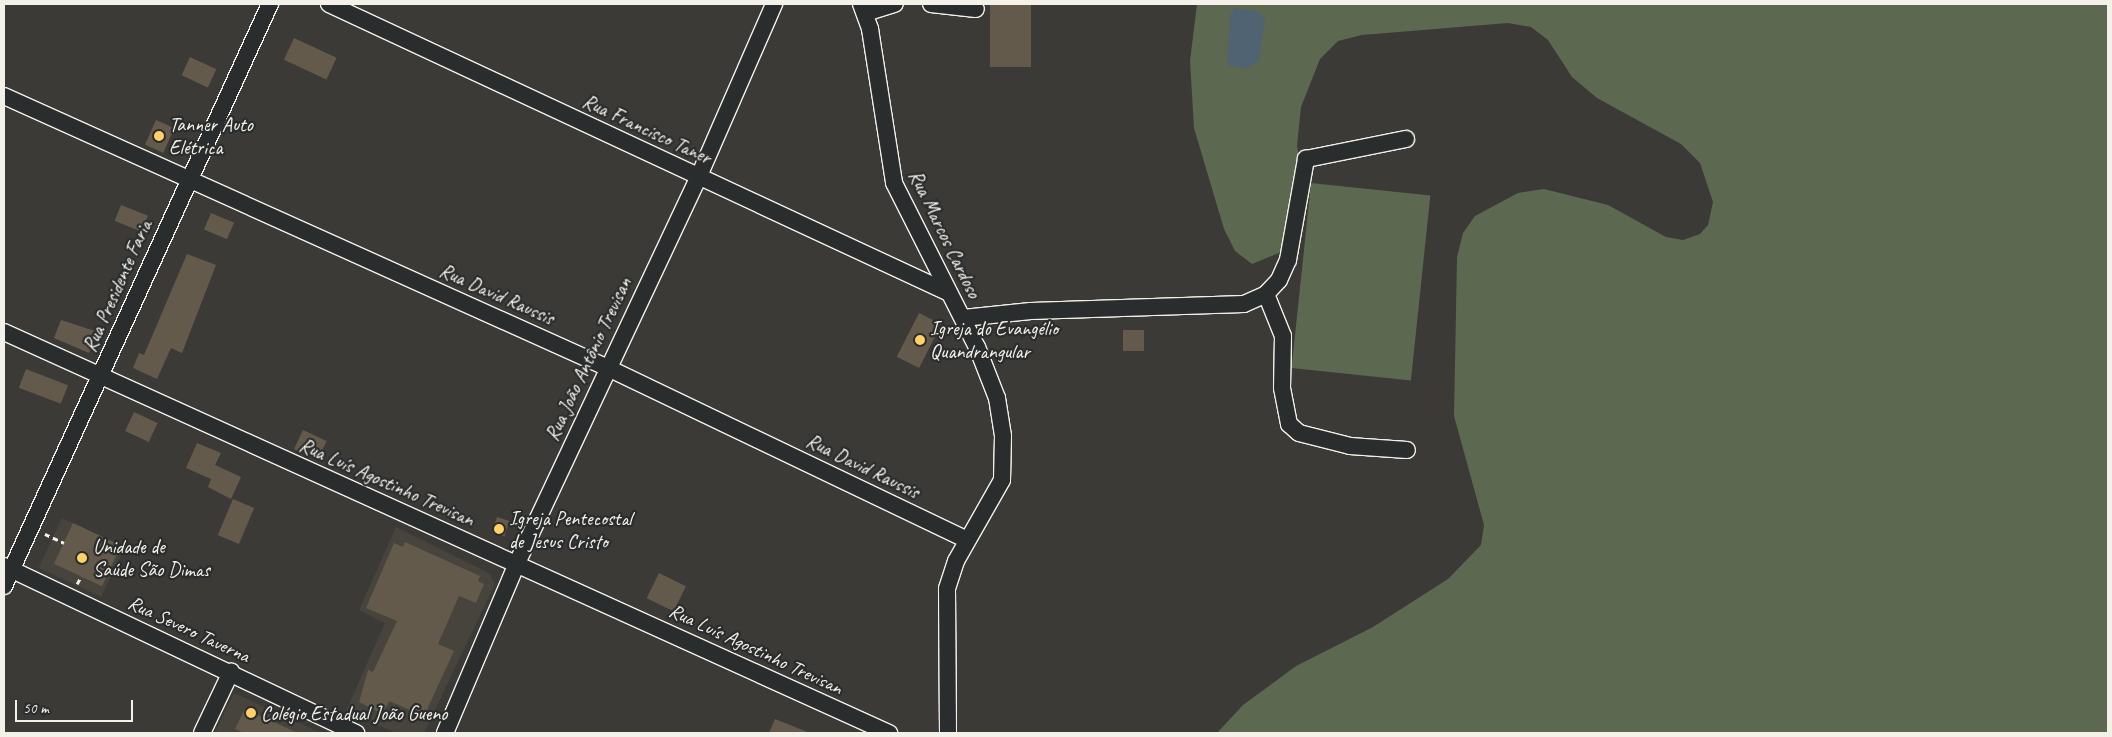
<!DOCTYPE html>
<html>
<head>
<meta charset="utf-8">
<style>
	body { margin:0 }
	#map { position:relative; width:2112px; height:737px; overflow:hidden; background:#3b3a37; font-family:Caveat,sans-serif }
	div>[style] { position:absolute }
	.built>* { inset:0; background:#47443d; transform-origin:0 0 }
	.green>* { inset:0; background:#5d6850; transform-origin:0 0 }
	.water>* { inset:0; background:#4f6372 }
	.building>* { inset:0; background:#645a4b; transform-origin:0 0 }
	.path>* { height:2.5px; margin-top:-1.25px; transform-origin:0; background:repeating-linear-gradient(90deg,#f4f1e8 0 5px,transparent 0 9px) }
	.roads { filter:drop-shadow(1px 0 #f4f1e8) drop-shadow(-1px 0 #f4f1e8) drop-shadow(0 1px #f4f1e8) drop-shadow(0 -1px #f4f1e8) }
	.minor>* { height:16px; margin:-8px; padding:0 8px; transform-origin:8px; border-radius:8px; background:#2a2d2e }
	.dots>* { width:14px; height:14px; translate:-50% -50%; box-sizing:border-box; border:2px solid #2a2d2e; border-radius:50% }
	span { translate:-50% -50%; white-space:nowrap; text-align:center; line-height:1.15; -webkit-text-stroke:4.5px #2a2d2e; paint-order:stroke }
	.poi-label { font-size:20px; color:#f4f1e8 }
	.left { translate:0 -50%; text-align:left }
	.street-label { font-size:20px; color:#f4f1e8 }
	.frame { position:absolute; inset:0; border:5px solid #f4f1e8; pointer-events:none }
	.scale { position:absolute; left:15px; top:700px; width:118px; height:22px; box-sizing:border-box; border:2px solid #f4f1e8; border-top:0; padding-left:6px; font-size:15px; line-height:18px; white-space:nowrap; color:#f4f1e8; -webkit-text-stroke:4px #2a2d2e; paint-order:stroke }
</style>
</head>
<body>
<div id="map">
	<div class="built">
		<i style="left:62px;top:518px;width:69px;height:55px;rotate:25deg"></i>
		<i style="clip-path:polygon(396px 527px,489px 573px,495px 584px,424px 733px,396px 733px,346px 711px,385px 623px,359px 610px)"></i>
		<i style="clip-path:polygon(234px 693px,321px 733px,215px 733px)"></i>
	</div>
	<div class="green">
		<i style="clip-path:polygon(1197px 4px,2108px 4px,2108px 733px,1217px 733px,1243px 705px,1296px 666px,1373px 627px,1448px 579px,1481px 545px,1484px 525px,1454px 416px,1457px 257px,1463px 233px,1475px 216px,1518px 193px,1544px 189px,1608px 205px,1666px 237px,1683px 240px,1700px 234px,1708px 225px,1713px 202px,1700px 163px,1681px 144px,1597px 98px,1572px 77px,1548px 40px,1531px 27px,1508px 23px,1362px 35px,1338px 41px,1320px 59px,1301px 107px,1297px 146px,1307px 193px,1305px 217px,1279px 253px,1252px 264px,1235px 251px,1224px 229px,1194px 128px,1190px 61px)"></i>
		<i style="left:1311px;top:183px;width:120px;height:186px;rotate:6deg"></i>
	</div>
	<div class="water">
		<i style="clip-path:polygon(1235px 8px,1258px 11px,1265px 18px,1259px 61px,1245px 69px,1227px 65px,1230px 15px)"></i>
	</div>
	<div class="building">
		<i style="left:990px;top:4px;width:41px;height:63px"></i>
		<i style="left:294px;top:38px;width:47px;height:24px;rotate:25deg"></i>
		<i style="left:190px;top:57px;width:29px;height:20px;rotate:25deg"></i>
		<i style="left:156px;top:120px;width:20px;height:27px;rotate:24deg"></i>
		<i style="left:121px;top:205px;width:29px;height:17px;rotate:22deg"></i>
		<i style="left:211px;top:213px;width:25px;height:18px;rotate:23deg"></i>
		<i style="clip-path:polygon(187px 254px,216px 265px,182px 353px,171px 348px,157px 379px,133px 368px,139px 353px,144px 355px)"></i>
		<i style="left:919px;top:313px;width:25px;height:49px;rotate:27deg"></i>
		<i style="clip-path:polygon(61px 320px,98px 332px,89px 353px,54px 338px)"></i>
		<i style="left:1123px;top:330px;width:21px;height:21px"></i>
		<i style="left:26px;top:369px;width:45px;height:20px;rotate:21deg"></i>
		<i style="left:134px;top:412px;width:26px;height:21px;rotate:25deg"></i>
		<i style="left:303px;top:430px;width:26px;height:21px;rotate:25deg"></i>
		<i style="clip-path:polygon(197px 443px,221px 453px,215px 465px,241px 477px,231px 499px,208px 487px,211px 479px,186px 468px)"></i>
		<i style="left:233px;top:499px;width:23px;height:39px;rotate:23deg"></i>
		<i style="left:497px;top:517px;width:13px;height:16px;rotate:18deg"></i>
		<i style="left:73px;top:523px;width:53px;height:45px;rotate:25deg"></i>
		<i style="clip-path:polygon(405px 542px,480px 576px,478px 581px,484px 584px,476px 603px,459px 596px,438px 644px,454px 651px,424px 716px,389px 701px,383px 714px,359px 702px,368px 670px,373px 672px,397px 621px,366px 608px,394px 543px,403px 547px)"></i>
		<i style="left:659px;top:573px;width:30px;height:28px;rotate:26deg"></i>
		<i style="clip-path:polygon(245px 709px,298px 733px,244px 733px,235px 729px)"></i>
		<i style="clip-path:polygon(775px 719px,810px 733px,769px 733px)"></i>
	</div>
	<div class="path">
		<i style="left:45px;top:534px;width:21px;rotate:25deg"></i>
		<i style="left:77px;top:584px;width:9px;rotate:-63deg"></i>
	</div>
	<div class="roads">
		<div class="minor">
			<i style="left:329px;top:4px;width:682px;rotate:24.99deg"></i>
			<i style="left:861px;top:4px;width:27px;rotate:70deg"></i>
			<i style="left:870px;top:29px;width:156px;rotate:81.1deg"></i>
			<i style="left:894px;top:183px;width:184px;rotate:63.2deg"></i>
			<i style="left:977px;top:347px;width:55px;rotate:68.6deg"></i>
			<i style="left:997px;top:398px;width:38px;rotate:81deg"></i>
			<i style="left:1003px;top:436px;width:44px;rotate:91.3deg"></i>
			<i style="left:1002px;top:480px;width:93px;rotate:119.6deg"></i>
			<i style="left:956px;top:561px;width:29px;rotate:108deg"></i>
			<i style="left:947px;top:589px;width:144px;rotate:89.6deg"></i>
			<i style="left:931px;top:4px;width:45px;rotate:6.3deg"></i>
			<i style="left:865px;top:13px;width:31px;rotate:-17deg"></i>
			<i style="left:4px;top:96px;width:660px;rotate:24.24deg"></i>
			<i style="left:606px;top:367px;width:400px;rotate:25.6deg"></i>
			<i style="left:1266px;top:294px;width:45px;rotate:68deg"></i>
			<i style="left:1283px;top:336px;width:52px;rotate:91.1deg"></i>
			<i style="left:1282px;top:388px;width:37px;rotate:79deg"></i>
			<i style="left:1289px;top:424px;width:13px;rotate:42deg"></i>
			<i style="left:1299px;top:433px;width:53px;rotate:14.3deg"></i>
			<i style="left:1350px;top:446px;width:57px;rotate:4deg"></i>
			<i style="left:963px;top:318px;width:68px;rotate:-5.9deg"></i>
			<i style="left:1031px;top:311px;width:213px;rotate:-1.9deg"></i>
			<i style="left:1244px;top:304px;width:24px;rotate:-24deg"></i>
			<i style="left:1266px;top:294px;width:19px;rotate:-47deg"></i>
			<i style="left:1279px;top:280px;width:22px;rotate:-66deg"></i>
			<i style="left:1288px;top:260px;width:103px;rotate:-79.9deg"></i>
			<i style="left:1306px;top:159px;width:102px;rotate:-11.3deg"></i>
			<i style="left:4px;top:332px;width:972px;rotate:24.38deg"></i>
			<i style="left:4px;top:566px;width:390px;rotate:25.4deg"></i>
			<i style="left:4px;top:586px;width:640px;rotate:-65.44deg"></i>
			<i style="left:202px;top:733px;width:68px;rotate:-64.6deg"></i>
			<i style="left:445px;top:733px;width:185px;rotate:-67deg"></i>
			<i style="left:517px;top:563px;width:428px;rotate:-64.8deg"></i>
			<i style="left:699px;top:176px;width:188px;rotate:-66.4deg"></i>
		</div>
	</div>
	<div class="dots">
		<i style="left:159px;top:136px;background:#ffd166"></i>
		<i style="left:920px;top:340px;background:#ffd166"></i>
		<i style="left:499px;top:529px;background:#ffd166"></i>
		<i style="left:82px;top:558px;background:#ffd166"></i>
		<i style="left:251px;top:713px;background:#ffd166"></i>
	</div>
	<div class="poi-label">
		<span class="left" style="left:169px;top:136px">Tanner Auto<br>Elétrica</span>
		<span class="left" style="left:930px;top:340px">Igreja do Evangélio<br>Quandrangular</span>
		<span class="left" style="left:509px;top:530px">Igreja Pentecostal<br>de Jesus Cristo</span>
		<span class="left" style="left:93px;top:558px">Unidade de<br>Saúde São Dimas</span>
		<span class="left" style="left:261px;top:713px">Colégio Estadual João Gueno</span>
	</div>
	<div class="street-label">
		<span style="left:647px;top:129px;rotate:25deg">Rua Francisco Taner</span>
		<span style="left:945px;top:234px;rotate:64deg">Rua Marcos Cardoso</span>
		<span style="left:117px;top:286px;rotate:-66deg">Rua Presidente Faria</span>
		<span style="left:497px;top:294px;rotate:24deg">Rua David Raussis</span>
		<span style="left:588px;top:359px;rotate:-65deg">Rua João Antônio Trevisan</span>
		<span style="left:863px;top:466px;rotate:26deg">Rua David Raussis</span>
		<span style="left:387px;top:482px;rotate:24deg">Rua Luís Agostinho Trevisan</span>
		<span style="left:189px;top:629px;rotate:25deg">Rua Severo Taverna</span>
		<span style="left:756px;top:649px;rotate:25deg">Rua Luís Agostinho Trevisan</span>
	</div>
	<div class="frame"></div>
	<div class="scale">50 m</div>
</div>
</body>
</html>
